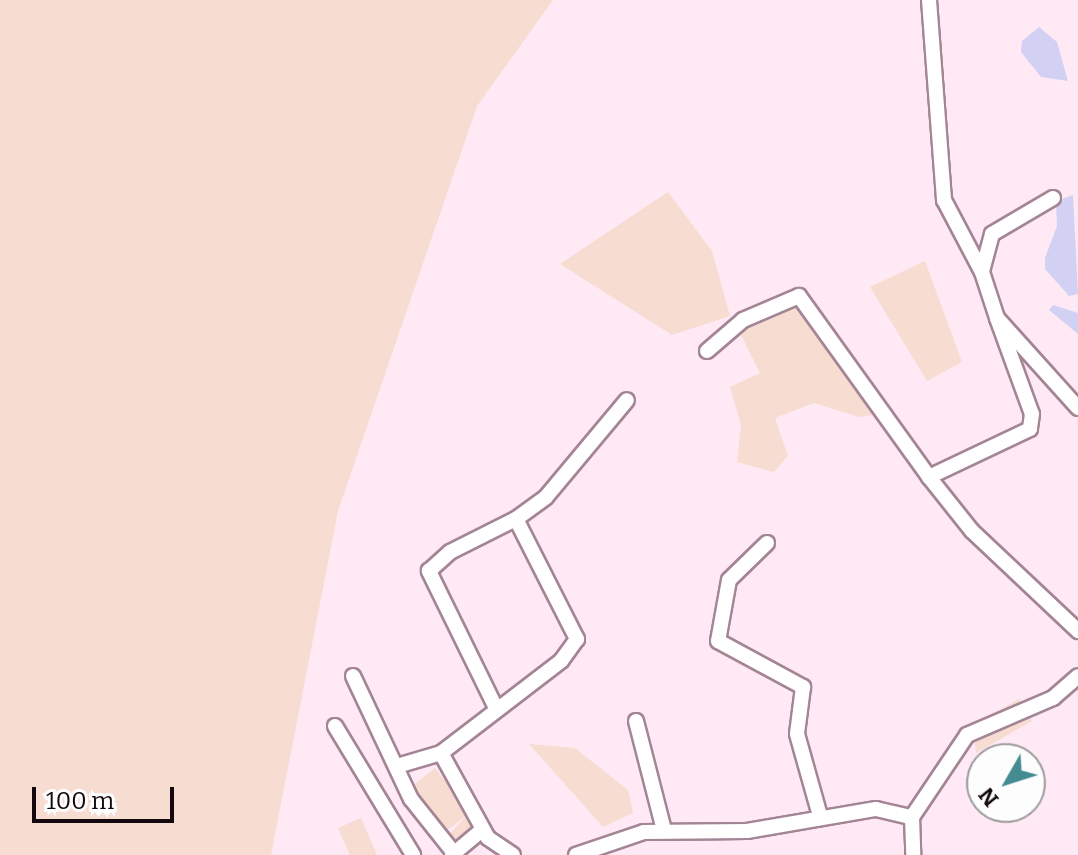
<!DOCTYPE html>
<html>
<head>
<meta charset="utf-8">
<style>
	body { margin:0 }
	#map { position:relative; width:1078px; height:855px; overflow:hidden; background:#fee9f4; font-family:Bitter,serif }
	div>[style] { position:absolute }
	.green>* { inset:0; background:#f7dcd1 }
	.water>* { inset:0; background:#d3d1f3 }
	.roads { filter:drop-shadow(2px 0 #a48595) drop-shadow(-2px 0 #a48595) drop-shadow(0 2px #a48595) drop-shadow(0 -2px #a48595) }
	.minor>* { height:14px; margin:-7px; padding:0 7px; transform-origin:7px; border-radius:7px; background:#fff }
	span { translate:-50% -50%; white-space:nowrap; text-align:center; line-height:1.15; -webkit-text-stroke:6px #fdfdfd; paint-order:stroke }
	.north { position:absolute; left:966px; top:743px; width:80px; height:80px; box-sizing:border-box; background:#fdfdfd; border:2px solid #9f9b9d; border-radius:50%; rotate:231deg; font-size:22px; font-weight:700; line-height:32px; text-align:center; color:#12080e }
	.north::after { content:''; display:block; margin:auto; width:28px; height:36px; background:#458c92; clip-path:polygon(50% 0,100% 100%,50% 72%,0 100%) }
	.scale { position:absolute; left:32px; top:787px; width:142px; height:36px; box-sizing:border-box; border:4px solid #12080e; border-top:0; padding-left:10px; font-size:24px; line-height:28px; white-space:nowrap; color:#12080e; -webkit-text-stroke:6px #fdfdfd; paint-order:stroke }
</style>
</head>
<body>
<div id="map">
	<div class="green">
		<i style="clip-path:polygon(0 0,553px 0,477px 106px,338px 511px,271px 855px,0 855px)"></i>
		<i style="clip-path:polygon(668px 192px,712px 251px,730px 316px,672px 335px,560px 264px)"></i>
		<i style="clip-path:polygon(925px 261px,962px 362px,927px 381px,870px 287px)"></i>
		<i style="clip-path:polygon(795px 305px,881px 414px,859px 417px,814px 403px,775px 418px,788px 456px,774px 472px,737px 462px,741px 425px,730px 387px,760px 373px,739px 331px)"></i>
		<i style="clip-path:polygon(1019px 699px,1032px 721px,976px 753px,972px 725px)"></i>
		<i style="clip-path:polygon(529px 744px,575px 748px,628px 790px,633px 813px,603px 827px)"></i>
		<i style="clip-path:polygon(435px 768px,470px 812px,473px 831px,451px 841px,446px 838px,468px 814px,444px 833px,409px 789px)"></i>
		<i style="clip-path:polygon(361px 818px,377px 855px,350px 855px,338px 828px)"></i>
	</div>
	<div class="water">
		<i style="clip-path:polygon(1039px 27px,1057px 42px,1068px 81px,1041px 77px,1021px 52px,1022px 41px)"></i>
		<i style="clip-path:polygon(1073px 195px,1078px 294px,1069px 296px,1045px 269px,1045px 258px,1057px 226px,1056px 201px)"></i>
		<i style="clip-path:polygon(1053px 305px,1078px 313px,1078px 334px,1049px 310px)"></i>
	</div>
	<div class="roads">
		<div class="minor">
			<i style="left:929px;top:0;width:201px;rotate:85.7deg"></i>
			<i style="left:944px;top:200px;width:81px;rotate:62.2deg"></i>
			<i style="left:1053px;top:198px;width:71px;rotate:149.5deg"></i>
			<i style="left:992px;top:234px;width:39px;rotate:105deg"></i>
			<i style="left:982px;top:272px;width:48px;rotate:71.9deg"></i>
			<i style="left:997px;top:318px;width:121px;rotate:48deg"></i>
			<i style="left:997px;top:318px;width:102px;rotate:70deg"></i>
			<i style="left:1032px;top:414px;width:15px;rotate:98deg"></i>
			<i style="left:1030px;top:429px;width:112px;rotate:154.6deg"></i>
			<i style="left:929px;top:477px;width:69px;rotate:51.5deg"></i>
			<i style="left:972px;top:531px;width:146px;rotate:43.3deg"></i>
			<i style="left:707px;top:351px;width:48px;rotate:-40.7deg"></i>
			<i style="left:743px;top:320px;width:61px;rotate:-23.2deg"></i>
			<i style="left:799px;top:296px;width:223px;rotate:54.3deg"></i>
			<i style="left:516px;top:519px;width:37px;rotate:-36deg"></i>
			<i style="left:546px;top:497px;width:126px;rotate:-50.1deg"></i>
			<i style="left:767px;top:543px;width:53px;rotate:135.8deg"></i>
			<i style="left:729px;top:580px;width:62px;rotate:100.2deg"></i>
			<i style="left:718px;top:641px;width:97px;rotate:28.4deg"></i>
			<i style="left:803px;top:687px;width:47px;rotate:97.3deg"></i>
			<i style="left:797px;top:734px;width:85px;rotate:74.3deg"></i>
			<i style="left:353px;top:676px;width:136px;rotate:64.8deg"></i>
			<i style="left:411px;top:799px;width:69px;rotate:51.5deg"></i>
			<i style="left:496px;top:708px;width:153px;rotate:-116.1deg"></i>
			<i style="left:429px;top:571px;width:28px;rotate:-42deg"></i>
			<i style="left:450px;top:552px;width:74px;rotate:-26.6deg"></i>
			<i style="left:516px;top:519px;width:135px;rotate:63.1deg"></i>
			<i style="left:577px;top:639px;width:27px;rotate:126deg"></i>
			<i style="left:561px;top:661px;width:151px;rotate:142.5deg"></i>
			<i style="left:441px;top:753px;width:97px;rotate:61.1deg"></i>
			<i style="left:488px;top:838px;width:30px;rotate:34deg"></i>
			<i style="left:636px;top:721px;width:113px;rotate:75.6deg"></i>
			<i style="left:335px;top:726px;width:151px;rotate:58.8deg"></i>
			<i style="left:397px;top:766px;width:46px;rotate:-16.5deg"></i>
			<i style="left:912px;top:817px;width:38px;rotate:88deg"></i>
			<i style="left:452px;top:855px;width:40px;rotate:-40deg"></i>
			<i style="left:576px;top:855px;width:72px;rotate:-18.7deg"></i>
			<i style="left:644px;top:832px;width:103px;rotate:-0.6deg"></i>
			<i style="left:747px;top:831px;width:131px;rotate:-9.7deg"></i>
			<i style="left:876px;top:809px;width:37px;rotate:13deg"></i>
			<i style="left:912px;top:817px;width:99px;rotate:-56.1deg"></i>
			<i style="left:967px;top:735px;width:94px;rotate:-23.3deg"></i>
			<i style="left:1053px;top:698px;width:33px;rotate:-41deg"></i>
		</div>
	</div>
	<div class="north">N</div>
	<div class="scale">100 m</div>
</div>
</body>
</html>
